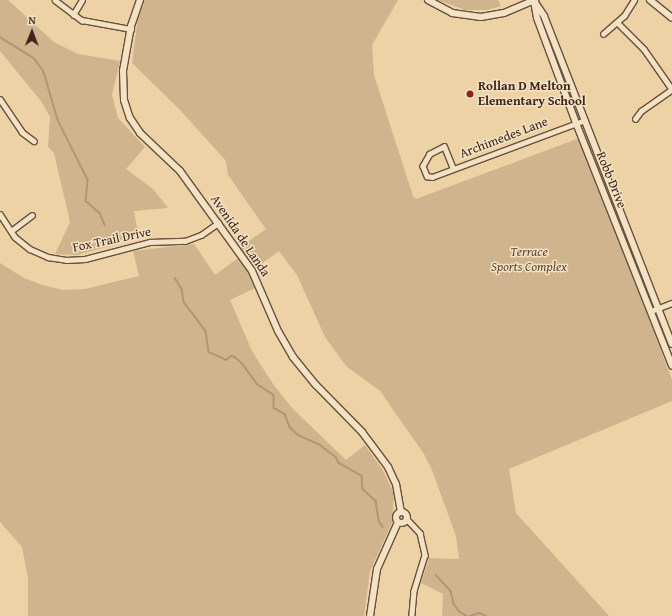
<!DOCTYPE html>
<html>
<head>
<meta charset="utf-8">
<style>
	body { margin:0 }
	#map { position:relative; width:672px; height:616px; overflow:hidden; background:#ecd2a5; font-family:"Gentium Book Plus",serif }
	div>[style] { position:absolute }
	.green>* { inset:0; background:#cfb48d }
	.stream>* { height:1.5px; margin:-0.75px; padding:0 0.75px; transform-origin:0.75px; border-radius:0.75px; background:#b19775 }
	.roads { filter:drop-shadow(1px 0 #6a503c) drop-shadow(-1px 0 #6a503c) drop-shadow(0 1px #6a503c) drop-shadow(0 -1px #6a503c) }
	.street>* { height:4.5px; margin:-2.25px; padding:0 2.25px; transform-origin:2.25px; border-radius:2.25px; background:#f3e2c4 }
	.secondary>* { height:6px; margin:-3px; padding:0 3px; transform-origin:3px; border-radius:3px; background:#f3e2c4 }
	.secondary>.ring { margin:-3px; padding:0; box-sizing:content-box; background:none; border:6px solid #f3e2c4; border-radius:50% }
	.dots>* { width:11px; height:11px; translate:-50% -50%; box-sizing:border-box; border:2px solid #f3e2c4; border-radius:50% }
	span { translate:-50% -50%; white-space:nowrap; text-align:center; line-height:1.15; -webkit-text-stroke:3px #f3e2c4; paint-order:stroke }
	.poi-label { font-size:13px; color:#3f2419; font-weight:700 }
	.left { translate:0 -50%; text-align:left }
	.street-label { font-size:13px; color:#3f2419 }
	.park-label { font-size:13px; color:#634836; font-style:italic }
	.north { position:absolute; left:12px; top:12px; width:40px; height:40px; -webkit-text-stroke:3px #f3e2c4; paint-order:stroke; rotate:1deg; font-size:11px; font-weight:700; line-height:16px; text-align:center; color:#3f2419 }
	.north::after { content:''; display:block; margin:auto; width:14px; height:18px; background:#3f2419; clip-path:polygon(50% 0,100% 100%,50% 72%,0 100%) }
</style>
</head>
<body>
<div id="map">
	<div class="green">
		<i style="clip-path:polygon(0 0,8px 0,54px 42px,78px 54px,120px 61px,112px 95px,118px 118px,145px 147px,126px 169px,153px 189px,168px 208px,134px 211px,139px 238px,77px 255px,55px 254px,70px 222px,54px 153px,48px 147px,50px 117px,41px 101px,0 51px)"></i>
		<i style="clip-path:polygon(140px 0,398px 0,372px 45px,374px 75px,413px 196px,416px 199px,582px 137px,672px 380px,672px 401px,509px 469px,516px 513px,609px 616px,442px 616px,443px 594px,421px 583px,429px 558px,459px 559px,456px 536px,432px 470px,424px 454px,380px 391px,346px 366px,325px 337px,297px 275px,279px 251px,257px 267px,255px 288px,230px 300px,252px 351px,273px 384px,292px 408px,346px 460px,365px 445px,382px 469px,394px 493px,392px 523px,370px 571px,364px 616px,28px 616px,28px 578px,22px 547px,0 522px,0 263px,24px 278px,42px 285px,63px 290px,85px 289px,139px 276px,133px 251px,194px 244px,215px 275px,237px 259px,242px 246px,266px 229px,228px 175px,226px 161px,180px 110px,132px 63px,138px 18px,144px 4px)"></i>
		<i style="clip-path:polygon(438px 0,498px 0,501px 6px,487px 10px,465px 10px)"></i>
	</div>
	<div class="stream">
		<i style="left:0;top:37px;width:40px;rotate:32deg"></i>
		<i style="left:34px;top:58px;width:17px;rotate:54deg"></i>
		<i style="left:44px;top:72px;width:50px;rotate:73.7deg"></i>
		<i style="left:58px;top:120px;width:67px;rotate:63.4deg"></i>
		<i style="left:88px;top:180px;width:21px;rotate:95deg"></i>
		<i style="left:86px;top:201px;width:18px;rotate:41deg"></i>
		<i style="left:100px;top:213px;width:13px;rotate:67deg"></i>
		<i style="left:175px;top:278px;width:13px;rotate:58deg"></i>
		<i style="left:182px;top:289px;width:13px;rotate:81deg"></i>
		<i style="left:184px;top:302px;width:36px;rotate:53deg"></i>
		<i style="left:206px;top:331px;width:21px;rotate:82deg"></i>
		<i style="left:209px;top:352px;width:19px;rotate:25deg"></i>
		<i style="left:226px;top:360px;width:6px;rotate:-39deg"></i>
		<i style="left:231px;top:356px;width:4px;rotate:14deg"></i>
		<i style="left:235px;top:357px;width:9px;rotate:41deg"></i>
		<i style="left:242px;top:363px;width:26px;rotate:54deg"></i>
		<i style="left:257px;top:384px;width:20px;rotate:33deg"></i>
		<i style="left:274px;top:395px;width:13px;rotate:90deg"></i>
		<i style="left:274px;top:408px;width:13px;rotate:29deg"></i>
		<i style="left:285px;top:414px;width:14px;rotate:69deg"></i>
		<i style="left:290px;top:427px;width:11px;rotate:45deg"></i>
		<i style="left:298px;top:435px;width:24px;rotate:24deg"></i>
		<i style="left:320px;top:445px;width:20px;rotate:37deg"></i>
		<i style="left:336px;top:457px;width:7px;rotate:63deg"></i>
		<i style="left:339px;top:463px;width:26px;rotate:29deg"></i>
		<i style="left:362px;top:476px;width:13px;rotate:86deg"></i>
		<i style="left:363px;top:489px;width:18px;rotate:43deg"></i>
		<i style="left:376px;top:501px;width:20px;rotate:81deg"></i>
		<i style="left:379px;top:521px;width:7px;rotate:56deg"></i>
		<i style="left:436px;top:575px;width:22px;rotate:47deg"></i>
		<i style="left:451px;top:591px;width:13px;rotate:77deg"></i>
		<i style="left:454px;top:604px;width:9px;rotate:54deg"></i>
		<i style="left:459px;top:611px;width:9px;rotate:32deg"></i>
		<i style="left:470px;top:616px;width:10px;rotate:-17deg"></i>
		<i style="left:480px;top:613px;width:7px;rotate:27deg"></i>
	</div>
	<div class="roads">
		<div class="street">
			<i style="left:55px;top:0;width:34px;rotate:37deg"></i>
			<i style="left:82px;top:20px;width:50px;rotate:10.4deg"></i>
			<i style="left:73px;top:15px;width:17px;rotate:-59deg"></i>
			<i style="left:618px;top:23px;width:37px;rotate:45deg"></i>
			<i style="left:644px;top:49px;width:49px;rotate:55deg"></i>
			<i style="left:603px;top:34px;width:28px;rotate:-41deg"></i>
			<i style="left:624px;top:16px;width:19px;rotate:-58deg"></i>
			<i style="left:0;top:99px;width:40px;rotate:56deg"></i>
			<i style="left:22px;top:132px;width:15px;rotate:37deg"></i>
			<i style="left:635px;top:119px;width:10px;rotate:-53deg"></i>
			<i style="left:641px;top:111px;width:38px;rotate:-35deg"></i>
			<i style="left:453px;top:169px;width:24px;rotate:-112deg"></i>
			<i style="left:444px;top:147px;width:16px;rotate:153deg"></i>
			<i style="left:430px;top:154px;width:14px;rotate:120deg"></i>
			<i style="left:423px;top:166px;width:11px;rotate:68deg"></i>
			<i style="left:427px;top:176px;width:5px;rotate:11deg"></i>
			<i style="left:432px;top:177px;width:163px;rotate:-20.4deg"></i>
			<i style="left:0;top:214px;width:27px;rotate:57deg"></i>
			<i style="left:15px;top:237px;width:19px;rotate:39deg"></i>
			<i style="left:30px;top:249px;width:20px;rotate:24deg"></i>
			<i style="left:48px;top:257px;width:18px;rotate:9deg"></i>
			<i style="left:66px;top:260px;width:19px;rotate:-3deg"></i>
			<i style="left:85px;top:259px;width:67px;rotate:-14.7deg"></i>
			<i style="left:150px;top:242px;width:35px;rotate:-2deg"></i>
			<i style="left:185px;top:241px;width:17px;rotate:-21deg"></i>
			<i style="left:201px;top:235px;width:21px;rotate:-35deg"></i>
			<i style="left:11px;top:231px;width:26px;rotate:-37deg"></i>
			<i style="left:651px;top:311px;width:22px;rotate:-21deg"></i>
			<i style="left:406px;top:518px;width:21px;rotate:47deg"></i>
			<i style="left:420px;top:533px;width:23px;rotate:77deg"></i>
			<i style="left:425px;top:555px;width:38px;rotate:107deg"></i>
			<i style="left:414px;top:591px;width:25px;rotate:95deg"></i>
		</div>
		<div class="secondary">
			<i style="left:140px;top:0;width:28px;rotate:109deg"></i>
			<i style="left:131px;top:26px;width:46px;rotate:100.1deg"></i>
			<i style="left:123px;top:71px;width:29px;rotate:88deg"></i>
			<i style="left:124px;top:100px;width:19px;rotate:72deg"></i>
			<i style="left:130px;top:118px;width:18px;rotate:56deg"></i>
			<i style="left:140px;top:133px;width:55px;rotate:43.5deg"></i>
			<i style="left:180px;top:171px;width:123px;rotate:54.2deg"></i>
			<i style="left:252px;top:271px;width:65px;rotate:66.6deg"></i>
			<i style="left:278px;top:331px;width:30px;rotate:60deg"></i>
			<i style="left:293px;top:357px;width:36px;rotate:51deg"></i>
			<i style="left:316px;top:385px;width:66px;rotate:45.6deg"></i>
			<i style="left:362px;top:432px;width:44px;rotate:53.4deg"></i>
			<i style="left:388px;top:467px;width:19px;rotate:65deg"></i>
			<i style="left:396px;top:484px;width:28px;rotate:80deg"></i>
			<i style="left:428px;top:0;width:27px;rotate:28deg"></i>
			<i style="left:452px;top:13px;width:29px;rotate:8deg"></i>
			<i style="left:481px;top:17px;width:23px;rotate:-10deg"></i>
			<i style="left:504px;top:13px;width:34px;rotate:-23deg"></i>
			<i style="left:650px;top:0;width:28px;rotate:39deg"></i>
			<i style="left:534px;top:1px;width:17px;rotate:80deg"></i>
			<i style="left:537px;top:18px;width:112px;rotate:69.6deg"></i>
			<i style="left:576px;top:123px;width:261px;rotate:68.4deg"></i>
			<i style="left:534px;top:1px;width:18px;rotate:56deg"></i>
			<i style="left:544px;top:16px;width:352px;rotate:68.7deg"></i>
			<i class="ring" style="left:395.5px;top:511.5px;width:5px;height:5px"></i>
			<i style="left:370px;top:616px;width:48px;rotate:-81.5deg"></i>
			<i style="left:377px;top:569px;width:51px;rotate:-65.9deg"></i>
		</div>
	</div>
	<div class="dots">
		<i style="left:470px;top:94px;background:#8f2418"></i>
	</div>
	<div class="poi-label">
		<span class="left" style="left:478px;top:94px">Rollan D Melton<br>Elementary School</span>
	</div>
	<div class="street-label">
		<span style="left:504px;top:138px;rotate:-21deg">Archimedes Lane</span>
		<span style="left:611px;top:180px;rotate:68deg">Robb Drive</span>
		<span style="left:240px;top:236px;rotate:56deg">Avenida de Landa</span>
		<span style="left:112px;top:240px;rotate:-12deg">Fox Trail Drive</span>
	</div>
	<div class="park-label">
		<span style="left:529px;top:260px">Terrace<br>Sports Complex</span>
	</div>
	<div class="north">N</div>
</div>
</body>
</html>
